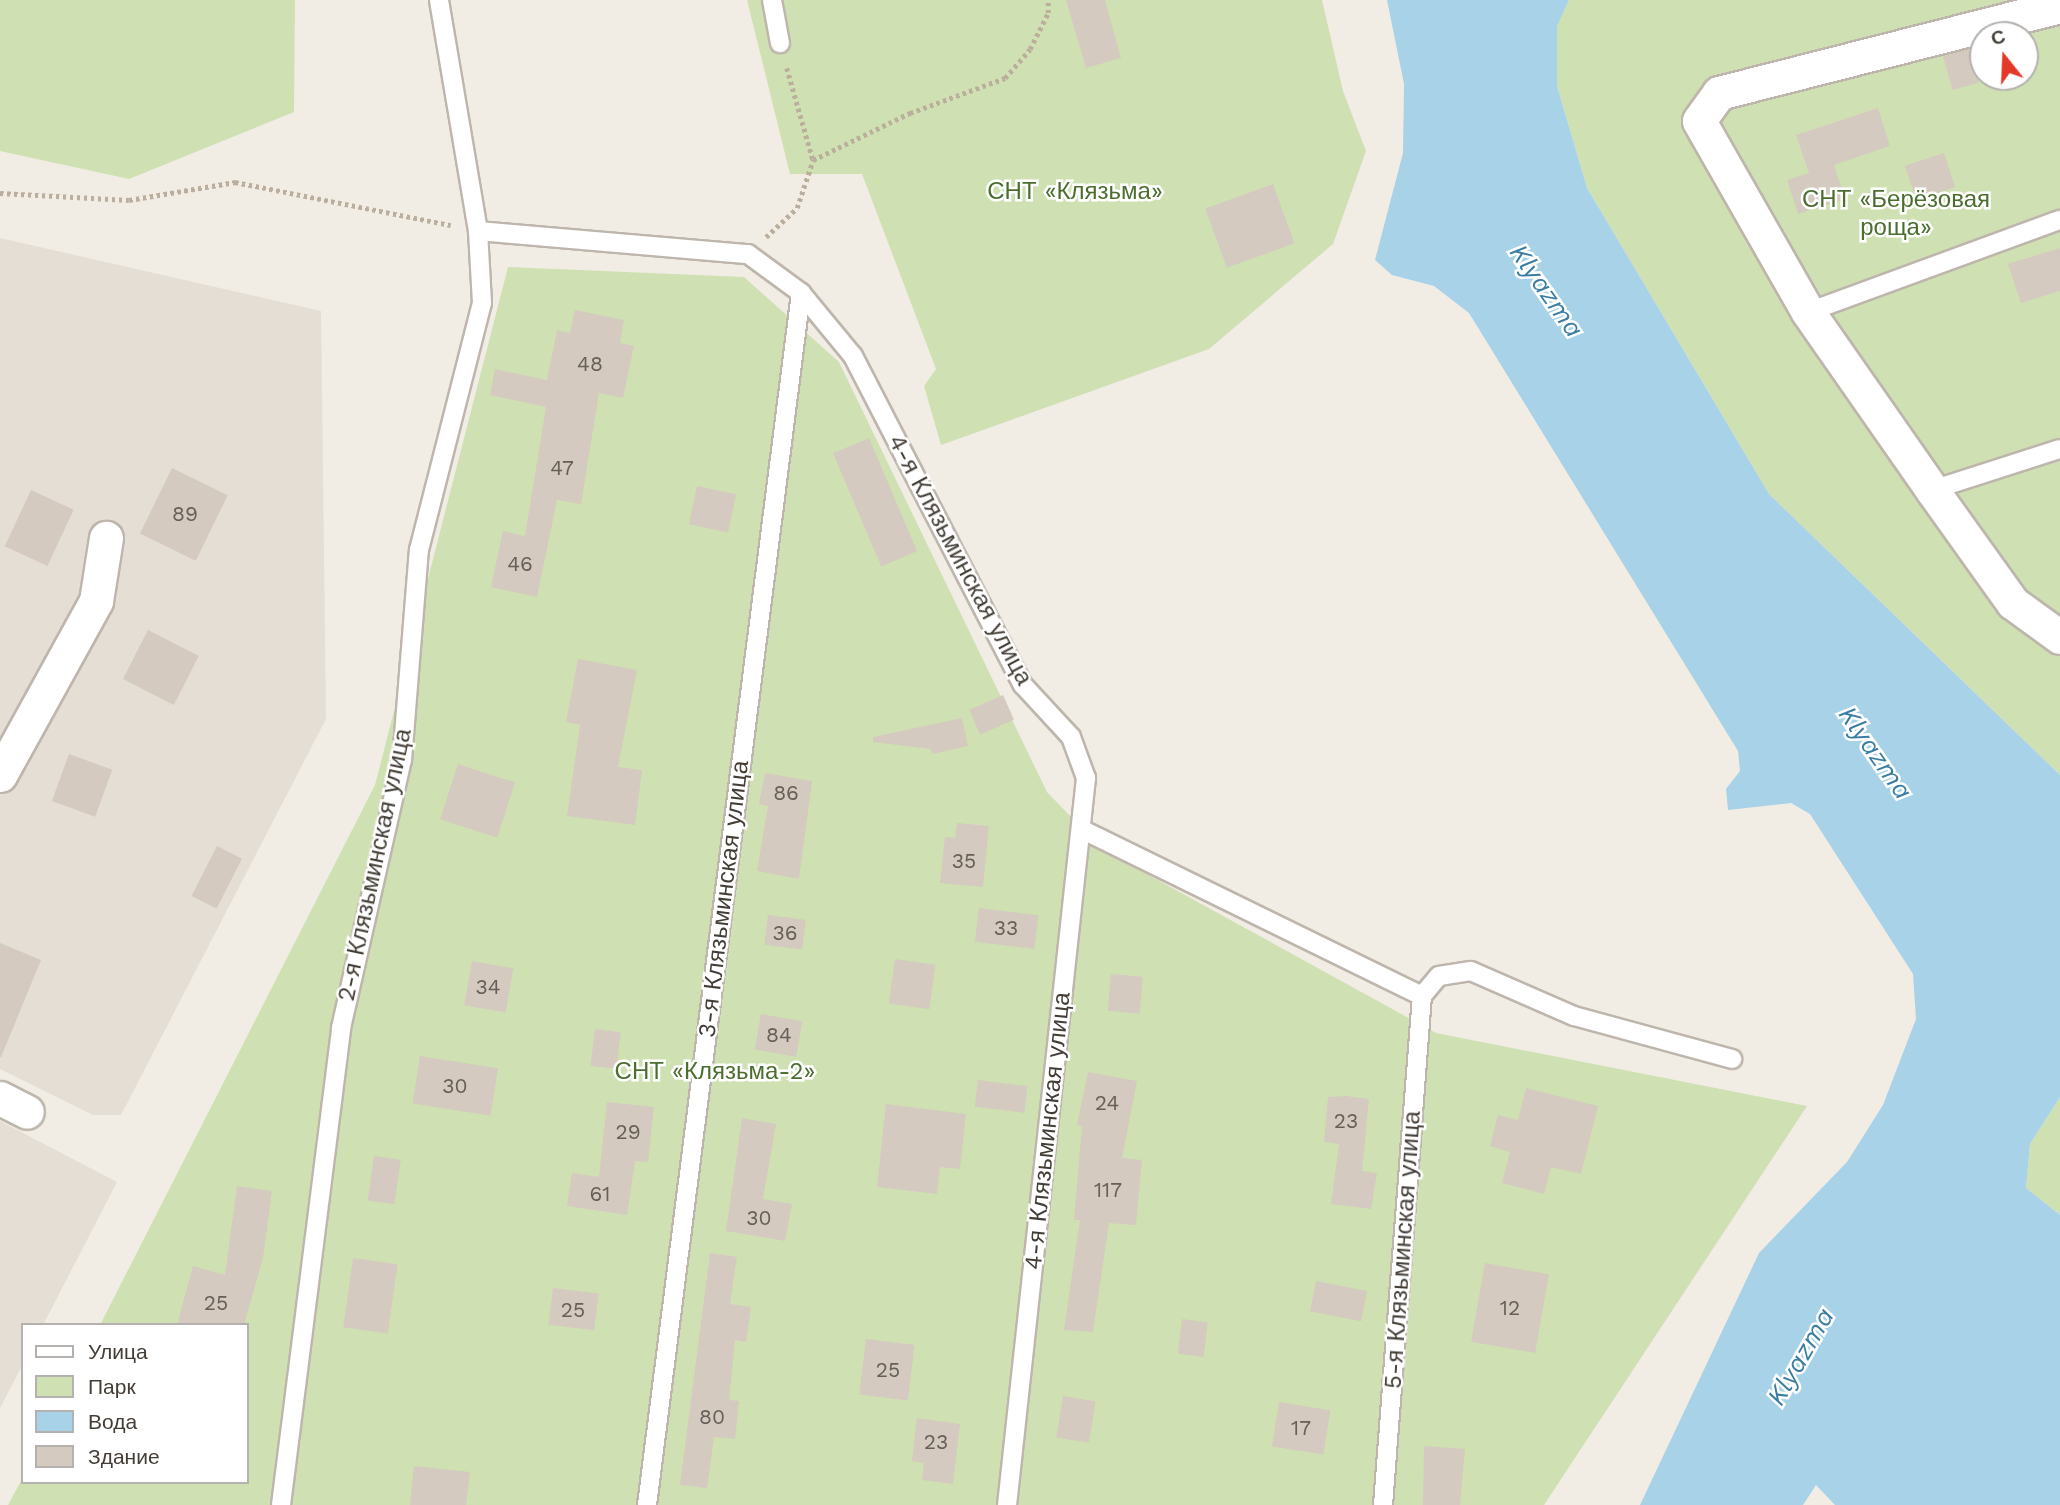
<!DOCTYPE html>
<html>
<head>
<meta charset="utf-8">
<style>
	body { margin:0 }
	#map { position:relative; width:2060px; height:1505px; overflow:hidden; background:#f1ede5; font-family:"Work Sans",sans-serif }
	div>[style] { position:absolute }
	.residential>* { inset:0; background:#e4ded4 }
	.green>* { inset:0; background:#cfe1b2 }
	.water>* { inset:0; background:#a7d2e8 }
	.building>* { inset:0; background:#d4cabf; transform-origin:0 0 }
	.path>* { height:4.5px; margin-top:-2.25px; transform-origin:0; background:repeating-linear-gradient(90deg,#bbae9c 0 3.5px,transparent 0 7px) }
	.roads { filter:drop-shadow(2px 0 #beb6ac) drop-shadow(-2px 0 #beb6ac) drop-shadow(0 2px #beb6ac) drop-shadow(0 -2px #beb6ac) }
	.service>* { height:18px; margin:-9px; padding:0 9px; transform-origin:9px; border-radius:9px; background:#fff }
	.minor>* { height:33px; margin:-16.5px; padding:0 16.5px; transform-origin:16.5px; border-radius:16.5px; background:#fff }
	span { translate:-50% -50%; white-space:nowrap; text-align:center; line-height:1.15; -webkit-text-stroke:5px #fff; paint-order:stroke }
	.number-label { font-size:21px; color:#676058 }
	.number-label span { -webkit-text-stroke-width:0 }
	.park-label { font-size:24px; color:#4b6e2f }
	.street-label { font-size:24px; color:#433d36 }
	.water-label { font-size:26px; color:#3a7da3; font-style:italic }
	.legend { position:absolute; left:21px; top:1323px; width:228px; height:161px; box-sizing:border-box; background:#fff; border:2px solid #b4b1af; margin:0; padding:9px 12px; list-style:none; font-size:21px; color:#433d36 }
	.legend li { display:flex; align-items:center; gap:14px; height:35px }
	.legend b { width:35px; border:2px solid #b4b1af }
	.north { position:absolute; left:1969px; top:21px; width:70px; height:70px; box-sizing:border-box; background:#fff; border:2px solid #b4b1af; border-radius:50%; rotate:342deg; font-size:19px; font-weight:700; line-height:28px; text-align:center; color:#433d36 }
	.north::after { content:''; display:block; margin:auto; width:24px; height:32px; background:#e43929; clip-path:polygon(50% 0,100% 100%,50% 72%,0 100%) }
</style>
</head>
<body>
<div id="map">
	<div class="residential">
		<i style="clip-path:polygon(0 238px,321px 311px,326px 719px,121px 1115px,93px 1115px,0 1069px)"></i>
		<i style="clip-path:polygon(0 1121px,117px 1182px,43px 1325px,23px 1325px,23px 1364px,0 1408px)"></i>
	</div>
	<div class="green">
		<i style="clip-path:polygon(0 0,295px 0,294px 112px,129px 179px,0 151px)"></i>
		<i style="clip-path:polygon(747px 0,1322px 0,1343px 91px,1366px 151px,1333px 244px,1209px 349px,941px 445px,924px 386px,936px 369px,862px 174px,790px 174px)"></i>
		<i style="clip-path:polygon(evenodd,1569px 0,2060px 0,2060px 775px,1769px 494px,1587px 188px,1557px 86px,1556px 26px,1569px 0,1983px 35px,2025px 35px,2025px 77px,1983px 77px,1983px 35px)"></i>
		<i style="clip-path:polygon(508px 267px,744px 277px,839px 362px,1047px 792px,1103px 850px,1436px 1033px,1807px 1106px,1544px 1505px,8px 1505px,23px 1477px,23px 1482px,247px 1482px,247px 1325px,100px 1325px,375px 785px)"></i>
		<i style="clip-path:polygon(2060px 1097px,2060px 1215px,2026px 1188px,2030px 1144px)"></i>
	</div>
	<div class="water">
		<i style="clip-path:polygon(1387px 0,1569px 0,1557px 26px,1557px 86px,1587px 188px,1769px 494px,2060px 775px,2060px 1097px,2030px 1144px,2026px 1188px,2060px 1215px,2060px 1505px,1835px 1505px,1816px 1485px,1803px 1505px,1640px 1505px,1759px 1253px,1847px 1162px,1883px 1105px,1916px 1019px,1913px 974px,1810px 814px,1791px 803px,1728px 810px,1726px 789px,1740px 771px,1738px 751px,1469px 313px,1434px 286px,1392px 275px,1375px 260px,1403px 153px,1404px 84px)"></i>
	</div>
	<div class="building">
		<i style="clip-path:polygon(1066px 0,1105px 0,1121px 58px,1086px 68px)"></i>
		<i style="left:1969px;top:49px;width:35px;height:27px;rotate:74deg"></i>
		<i style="clip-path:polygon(1878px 108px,1890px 146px,1834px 165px,1845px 199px,1798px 214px,1787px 180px,1809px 173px,1796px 135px)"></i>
		<i style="left:1944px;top:153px;width:36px;height:41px;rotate:72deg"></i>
		<i style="left:1273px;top:184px;width:63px;height:72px;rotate:70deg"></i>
		<i style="clip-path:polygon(2060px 248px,2060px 291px,2021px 303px,2008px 264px)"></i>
		<i style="clip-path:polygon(575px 310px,624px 320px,620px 343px,634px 346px,623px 398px,599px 393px,581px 504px,557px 500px,537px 597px,491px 587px,503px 531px,525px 536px,546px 407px,490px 395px,495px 369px,547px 380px,557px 330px,570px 333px)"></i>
		<i style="left:869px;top:438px;width:123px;height:39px;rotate:67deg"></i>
		<i style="left:172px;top:468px;width:62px;height:73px;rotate:26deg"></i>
		<i style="left:697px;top:486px;width:40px;height:39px;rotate:12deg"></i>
		<i style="left:31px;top:490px;width:47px;height:62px;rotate:25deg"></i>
		<i style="left:148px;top:630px;width:57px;height:55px;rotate:27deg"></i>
		<i style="clip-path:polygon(578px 659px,637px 670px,618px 767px,642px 770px,635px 825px,567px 816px,580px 725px,566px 722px)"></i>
		<i style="left:1003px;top:695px;width:27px;height:37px;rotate:66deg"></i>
		<i style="clip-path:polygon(962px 718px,968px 746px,932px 754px,931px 749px,873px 742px,873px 737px)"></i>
		<i style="left:69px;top:754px;width:46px;height:50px;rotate:20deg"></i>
		<i style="left:458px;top:764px;width:60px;height:58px;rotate:18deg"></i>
		<i style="clip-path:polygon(765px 773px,812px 781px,799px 879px,757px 871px,768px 806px,759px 804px)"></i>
		<i style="clip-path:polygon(957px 823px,989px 826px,983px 887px,940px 883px,945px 837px,955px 838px)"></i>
		<i style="left:217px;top:846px;width:28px;height:56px;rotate:27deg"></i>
		<i style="left:979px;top:908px;width:60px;height:34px;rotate:7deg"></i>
		<i style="left:768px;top:915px;width:38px;height:30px;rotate:7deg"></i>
		<i style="clip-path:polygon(0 943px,41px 960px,1px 1057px,0 1057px)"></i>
		<i style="left:895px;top:959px;width:41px;height:45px;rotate:8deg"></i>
		<i style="left:472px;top:961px;width:42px;height:45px;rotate:10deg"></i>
		<i style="left:1111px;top:974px;width:32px;height:37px;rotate:5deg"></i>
		<i style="left:761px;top:1014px;width:42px;height:36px;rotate:10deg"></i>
		<i style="left:595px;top:1029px;width:26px;height:37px;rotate:7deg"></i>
		<i style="left:420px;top:1056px;width:79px;height:48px;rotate:9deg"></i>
		<i style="clip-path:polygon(1088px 1072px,1137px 1081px,1122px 1158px,1142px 1160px,1136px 1225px,1109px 1223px,1093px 1332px,1064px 1330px,1080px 1220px,1074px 1220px,1082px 1126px,1077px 1125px)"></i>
		<i style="left:978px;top:1080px;width:50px;height:27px;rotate:7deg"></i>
		<i style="clip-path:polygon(1526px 1088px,1598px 1106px,1581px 1174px,1551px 1167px,1544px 1194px,1502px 1183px,1510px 1152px,1490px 1146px,1498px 1115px,1518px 1120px)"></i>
		<i style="clip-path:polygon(1346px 1096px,1369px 1099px,1362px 1171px,1377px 1173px,1371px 1209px,1331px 1204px,1339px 1144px,1324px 1142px,1328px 1097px)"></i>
		<i style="clip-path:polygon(607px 1102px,654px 1107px,648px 1162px,635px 1161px,627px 1215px,567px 1206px,572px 1173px,599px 1177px)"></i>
		<i style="clip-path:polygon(886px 1104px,966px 1114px,960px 1169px,940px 1167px,937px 1194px,877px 1187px)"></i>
		<i style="clip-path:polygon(742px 1118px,776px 1124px,763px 1199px,792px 1204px,785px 1241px,726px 1231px)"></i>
		<i style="left:374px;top:1156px;width:27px;height:45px;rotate:8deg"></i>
		<i style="clip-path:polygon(237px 1186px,272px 1191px,263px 1258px,244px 1325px,177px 1325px,193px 1266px,225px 1275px)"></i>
		<i style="clip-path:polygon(710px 1253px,737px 1257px,730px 1304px,751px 1307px,746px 1342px,735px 1340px,729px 1400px,739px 1401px,735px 1439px,714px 1437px,707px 1488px,680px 1485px)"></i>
		<i style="left:353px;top:1258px;width:45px;height:70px;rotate:8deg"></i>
		<i style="left:1485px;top:1263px;width:65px;height:80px;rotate:10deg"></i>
		<i style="left:1316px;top:1281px;width:52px;height:31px;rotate:11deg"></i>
		<i style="left:553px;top:1288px;width:46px;height:37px;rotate:7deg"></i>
		<i style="left:1182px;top:1319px;width:26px;height:35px;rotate:7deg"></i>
		<i style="left:866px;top:1339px;width:49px;height:56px;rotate:7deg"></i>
		<i style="left:1063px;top:1396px;width:33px;height:42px;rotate:9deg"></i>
		<i style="left:1279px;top:1402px;width:52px;height:45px;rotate:9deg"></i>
		<i style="clip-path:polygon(917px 1418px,960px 1424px,953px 1484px,922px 1480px,924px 1463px,912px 1461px)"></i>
		<i style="clip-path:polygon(1424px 1446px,1465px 1449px,1460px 1505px,1423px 1505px)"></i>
		<i style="clip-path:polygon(414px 1466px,470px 1472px,466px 1505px,410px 1505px)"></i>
	</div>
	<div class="path">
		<i style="left:787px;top:68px;width:96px;rotate:74.2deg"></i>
		<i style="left:0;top:193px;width:129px;rotate:3.1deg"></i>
		<i style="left:129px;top:200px;width:108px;rotate:-9.6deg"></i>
		<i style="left:235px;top:182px;width:220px;rotate:11.3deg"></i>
		<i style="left:766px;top:237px;width:42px;rotate:-43.1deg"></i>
		<i style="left:797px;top:208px;width:51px;rotate:-71.6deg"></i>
		<i style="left:813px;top:160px;width:108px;rotate:-25.9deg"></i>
		<i style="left:910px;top:113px;width:101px;rotate:-20.2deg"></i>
		<i style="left:1005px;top:78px;width:38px;rotate:-49deg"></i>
		<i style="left:1030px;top:49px;width:40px;rotate:-63.4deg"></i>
		<i style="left:1048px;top:13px;width:13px;rotate:-90deg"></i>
	</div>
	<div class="roads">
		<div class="service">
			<i style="left:772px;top:0;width:44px;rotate:79.5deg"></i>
			<i style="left:478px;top:231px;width:271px;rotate:4.9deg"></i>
			<i style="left:748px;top:254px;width:66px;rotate:36.3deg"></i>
			<i style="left:801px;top:293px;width:82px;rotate:50.5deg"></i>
			<i style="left:853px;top:356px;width:370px;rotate:62.7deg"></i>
			<i style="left:1023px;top:685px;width:71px;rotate:47.3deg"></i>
			<i style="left:1071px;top:737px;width:44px;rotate:69.9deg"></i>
			<i style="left:1086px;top:778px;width:731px;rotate:96.2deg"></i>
			<i style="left:1808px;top:312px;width:268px;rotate:-20.1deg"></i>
			<i style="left:1932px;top:490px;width:134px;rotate:-17.8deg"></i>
			<i style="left:1081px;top:829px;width:380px;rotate:26.1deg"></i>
			<i style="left:1422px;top:996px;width:26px;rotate:-50deg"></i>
			<i style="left:1439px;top:976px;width:32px;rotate:-9deg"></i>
			<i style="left:1471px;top:971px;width:112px;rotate:23.6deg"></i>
			<i style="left:1574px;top:1016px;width:164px;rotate:15.2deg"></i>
			<i style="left:281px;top:1505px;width:481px;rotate:-82.8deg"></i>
			<i style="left:341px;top:1028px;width:275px;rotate:-77.2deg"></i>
			<i style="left:402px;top:760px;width:211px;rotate:-85.4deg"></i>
			<i style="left:419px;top:550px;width:255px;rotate:-75.7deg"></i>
			<i style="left:482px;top:303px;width:72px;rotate:-93.2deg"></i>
			<i style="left:478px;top:231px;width:234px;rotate:-99.6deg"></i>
			<i style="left:647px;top:1505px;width:1222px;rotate:-82.76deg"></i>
			<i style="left:1383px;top:1505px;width:510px;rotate:-85.62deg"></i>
		</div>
		<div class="minor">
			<i style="left:2060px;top:6px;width:352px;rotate:165.7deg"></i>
			<i style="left:1719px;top:93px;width:34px;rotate:126deg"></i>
			<i style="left:1699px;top:121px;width:220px;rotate:60.3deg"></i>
			<i style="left:1808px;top:312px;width:217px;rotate:55.1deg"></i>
			<i style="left:1932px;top:490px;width:139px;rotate:54.4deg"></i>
			<i style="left:2013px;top:603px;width:58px;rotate:35.9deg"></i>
			<i style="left:0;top:775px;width:199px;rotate:-61.1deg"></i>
			<i style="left:96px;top:601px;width:64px;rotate:-81deg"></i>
			<i style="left:0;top:1098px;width:30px;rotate:27deg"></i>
		</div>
	</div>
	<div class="number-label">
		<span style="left:590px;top:364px">48</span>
		<span style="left:562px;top:468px">47</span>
		<span style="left:185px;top:514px">89</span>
		<span style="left:520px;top:564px">46</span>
		<span style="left:786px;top:793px">86</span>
		<span style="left:964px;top:861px">35</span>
		<span style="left:1006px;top:928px">33</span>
		<span style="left:785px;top:933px">36</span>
		<span style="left:488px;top:987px">34</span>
		<span style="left:779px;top:1035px">84</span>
		<span style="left:455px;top:1086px">30</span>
		<span style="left:1107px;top:1103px">24</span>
		<span style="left:1346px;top:1121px">23</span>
		<span style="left:628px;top:1132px">29</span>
		<span style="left:1108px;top:1190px">117</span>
		<span style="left:600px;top:1194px">61</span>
		<span style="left:759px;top:1218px">30</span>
		<span style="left:216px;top:1303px">25</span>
		<span style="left:1510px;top:1308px">12</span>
		<span style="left:573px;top:1310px">25</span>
		<span style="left:888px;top:1370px">25</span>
		<span style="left:712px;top:1417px">80</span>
		<span style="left:1301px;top:1428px">17</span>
		<span style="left:936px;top:1442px">23</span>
	</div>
	<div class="park-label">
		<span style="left:1075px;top:192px">СНТ «Клязьма»</span>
		<span style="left:1896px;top:214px">СНТ «Берёзовая<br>роща»</span>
		<span style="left:715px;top:1072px">СНТ «Клязьма-2»</span>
	</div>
	<div class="street-label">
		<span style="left:960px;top:560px;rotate:62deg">4-я Клязьминская улица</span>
		<span style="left:375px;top:865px;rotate:-78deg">2-я Клязьминская улица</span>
		<span style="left:724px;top:899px;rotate:-83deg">3-я Клязьминская улица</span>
		<span style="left:1048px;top:1131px;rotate:-84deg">4-я Клязьминская улица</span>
		<span style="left:1403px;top:1250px;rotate:-86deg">5-я Клязьминская улица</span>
	</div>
	<div class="water-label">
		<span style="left:1546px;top:291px;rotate:55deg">Klyazma</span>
		<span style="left:1875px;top:753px;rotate:55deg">Klyazma</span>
		<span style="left:1801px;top:1357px;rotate:-60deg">Klyazma</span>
	</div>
	<ul class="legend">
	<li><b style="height:9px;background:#fff"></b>Улица</li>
	<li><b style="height:19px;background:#cfe1b2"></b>Парк</li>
	<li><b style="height:19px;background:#a7d2e8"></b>Вода</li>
	<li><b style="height:19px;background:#d4cabf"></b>Здание</li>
	</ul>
	<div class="north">С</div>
</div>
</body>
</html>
